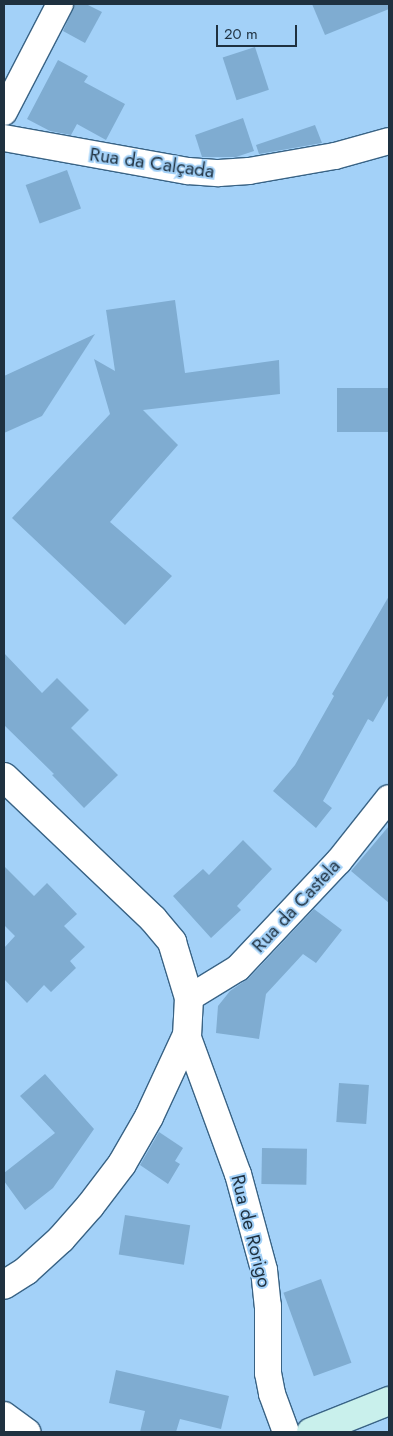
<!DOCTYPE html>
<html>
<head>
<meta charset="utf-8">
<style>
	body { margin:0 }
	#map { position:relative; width:393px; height:1436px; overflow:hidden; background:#a3d1f8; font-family:Jost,sans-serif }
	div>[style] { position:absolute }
	.building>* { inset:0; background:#7facd1; transform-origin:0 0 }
	.roads { filter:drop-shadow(1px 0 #396385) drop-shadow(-1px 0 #396385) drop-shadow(0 1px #396385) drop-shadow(0 -1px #396385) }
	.minor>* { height:26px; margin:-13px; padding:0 13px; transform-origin:13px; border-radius:13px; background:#fff }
	.tertiary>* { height:28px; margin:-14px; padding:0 14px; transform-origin:14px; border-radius:14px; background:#fff }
	.secondary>* { height:28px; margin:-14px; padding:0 14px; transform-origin:14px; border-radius:14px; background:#c9f0ec }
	span { translate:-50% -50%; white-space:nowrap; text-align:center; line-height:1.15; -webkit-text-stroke:4px #a3d1f8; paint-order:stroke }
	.street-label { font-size:19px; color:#1f3140 }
	.frame { position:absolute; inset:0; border:5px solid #1f3140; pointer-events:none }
	.scale { position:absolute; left:216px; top:25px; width:81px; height:22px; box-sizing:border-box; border:2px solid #1f3140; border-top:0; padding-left:6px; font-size:15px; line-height:18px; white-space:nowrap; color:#1f3140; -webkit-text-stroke:4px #a3d1f8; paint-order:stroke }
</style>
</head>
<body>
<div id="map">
	<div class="building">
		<i style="clip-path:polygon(75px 4px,86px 4px,102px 12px,85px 43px,63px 31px)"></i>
		<i style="clip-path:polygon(312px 4px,389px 4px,389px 9px,325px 35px)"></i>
		<i style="left:255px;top:47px;width:45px;height:34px;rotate:72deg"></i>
		<i style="clip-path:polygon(58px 60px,88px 76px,84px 82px,125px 104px,106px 140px,77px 124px,71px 135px,50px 131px,27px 119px)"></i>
		<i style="clip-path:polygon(243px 118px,254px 151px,236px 157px,202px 157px,195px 135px)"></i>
		<i style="clip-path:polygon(315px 125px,322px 143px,259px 154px,256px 145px)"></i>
		<i style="left:67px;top:170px;width:41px;height:44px;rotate:70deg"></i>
		<i style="clip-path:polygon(175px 300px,185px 373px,279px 360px,280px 394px,143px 410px,178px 445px,110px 522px,172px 576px,125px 625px,12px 518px,110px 414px,94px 359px,115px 371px,106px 310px)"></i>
		<i style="clip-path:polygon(95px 334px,42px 416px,4px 433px,4px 376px)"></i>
		<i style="left:389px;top:388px;width:44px;height:52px;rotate:90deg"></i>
		<i style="clip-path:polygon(389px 596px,389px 694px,373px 722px,368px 719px,323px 801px,332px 808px,316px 828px,273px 791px,295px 765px,334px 696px,332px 694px)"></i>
		<i style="clip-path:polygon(4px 653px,42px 693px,57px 678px,89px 710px,71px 728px,118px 775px,84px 808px,52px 775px,54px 774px,4px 725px)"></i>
		<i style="clip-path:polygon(389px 826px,389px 903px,351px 871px)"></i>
		<i style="clip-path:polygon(243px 840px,272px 869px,237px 906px,241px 910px,211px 938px,173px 896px,203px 869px,209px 875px)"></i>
		<i style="clip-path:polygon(4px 866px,34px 896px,47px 883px,77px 914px,64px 926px,85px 947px,70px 961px,76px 968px,51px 992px,44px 985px,27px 1003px,4px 979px,4px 948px,15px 936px,4px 925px)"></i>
		<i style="clip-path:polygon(314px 909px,342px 930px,316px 963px,303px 954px,266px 994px,259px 1039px,216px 1033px,218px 1006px,230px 991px,249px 978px)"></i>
		<i style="clip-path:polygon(45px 1074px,94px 1129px,53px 1188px,25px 1210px,4px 1181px,4px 1173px,55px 1133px,20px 1096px)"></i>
		<i style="left:339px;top:1083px;width:30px;height:39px;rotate:4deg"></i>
		<i style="clip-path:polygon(159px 1132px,183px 1148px,175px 1161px,180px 1164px,168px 1184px,140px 1165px)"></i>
		<i style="left:262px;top:1148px;width:45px;height:36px;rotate:1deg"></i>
		<i style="left:125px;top:1215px;width:66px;height:40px;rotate:9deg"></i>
		<i style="left:321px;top:1279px;width:89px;height:40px;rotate:70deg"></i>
		<i style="clip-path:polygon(116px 1370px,229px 1396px,221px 1429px,180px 1419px,176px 1432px,140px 1432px,145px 1411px,109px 1403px)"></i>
	</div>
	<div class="roads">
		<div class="minor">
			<i style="left:4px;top:112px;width:122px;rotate:-62.6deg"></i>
			<i style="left:4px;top:138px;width:187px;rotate:10.2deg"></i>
			<i style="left:188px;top:171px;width:31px;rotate:4deg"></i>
			<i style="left:219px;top:173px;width:30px;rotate:-4deg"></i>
			<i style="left:249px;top:171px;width:87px;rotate:-9.9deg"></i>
			<i style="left:335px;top:156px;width:56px;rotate:-15.5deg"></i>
			<i style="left:189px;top:998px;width:57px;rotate:-31.5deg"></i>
			<i style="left:238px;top:968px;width:147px;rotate:-46.7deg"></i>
			<i style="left:339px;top:861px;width:80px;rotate:-51.6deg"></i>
			<i style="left:187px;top:1035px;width:148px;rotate:69.9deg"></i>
			<i style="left:238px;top:1174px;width:99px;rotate:74.8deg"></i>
			<i style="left:264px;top:1270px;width:36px;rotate:84deg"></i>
			<i style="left:268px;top:1306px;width:67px;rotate:90deg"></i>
			<i style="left:268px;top:1373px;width:21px;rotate:79deg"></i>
			<i style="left:272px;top:1394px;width:40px;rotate:69.8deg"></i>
			<i style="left:4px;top:1415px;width:29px;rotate:36deg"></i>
		</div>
		<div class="tertiary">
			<i style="left:4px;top:777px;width:206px;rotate:43.6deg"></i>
			<i style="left:153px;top:919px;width:30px;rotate:50deg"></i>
			<i style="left:172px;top:942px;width:59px;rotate:73.1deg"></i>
			<i style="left:189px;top:998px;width:37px;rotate:93deg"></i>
			<i style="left:187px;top:1035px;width:90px;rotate:114.9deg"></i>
			<i style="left:149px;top:1117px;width:54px;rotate:119.9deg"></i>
			<i style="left:122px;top:1164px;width:53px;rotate:127.3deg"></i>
			<i style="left:90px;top:1206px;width:44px;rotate:131.3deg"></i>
			<i style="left:61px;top:1239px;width:47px;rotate:137.6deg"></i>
			<i style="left:26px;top:1271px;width:26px;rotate:148deg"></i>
		</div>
		<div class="secondary">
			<i style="left:311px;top:1432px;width:84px;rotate:-21.7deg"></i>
		</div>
	</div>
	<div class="street-label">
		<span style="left:152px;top:163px;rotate:8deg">Rua da Calçada</span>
		<span style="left:296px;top:906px;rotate:-47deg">Rua da Castela</span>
		<span style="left:251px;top:1231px;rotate:76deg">Rua de Rorigo</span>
	</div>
	<div class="frame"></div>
	<div class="scale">20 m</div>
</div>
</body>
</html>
